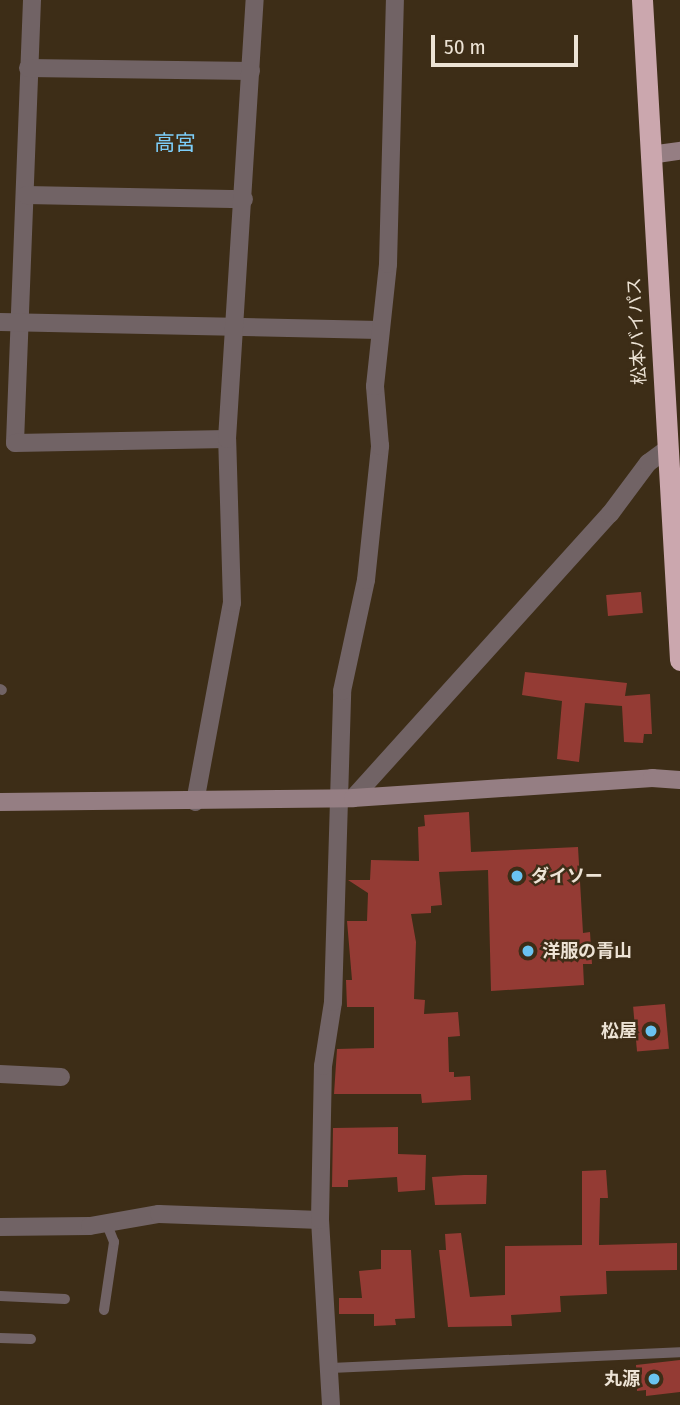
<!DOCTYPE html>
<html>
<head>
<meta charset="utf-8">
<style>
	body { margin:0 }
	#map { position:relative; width:680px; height:1405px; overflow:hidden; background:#3d2d17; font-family:"Fira Sans Condensed","Noto Sans JP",sans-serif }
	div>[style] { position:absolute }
	.building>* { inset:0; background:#943b34; transform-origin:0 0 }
	.lane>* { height:10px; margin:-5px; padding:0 5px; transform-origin:5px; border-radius:5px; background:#716365 }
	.street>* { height:18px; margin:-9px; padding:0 9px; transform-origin:9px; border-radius:9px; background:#716365 }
	.secondary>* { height:18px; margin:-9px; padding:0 9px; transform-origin:9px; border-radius:9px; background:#957e83 }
	.highway>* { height:21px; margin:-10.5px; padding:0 10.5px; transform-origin:10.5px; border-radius:10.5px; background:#cba7ae }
	.dots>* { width:19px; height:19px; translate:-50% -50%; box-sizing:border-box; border:4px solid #3d2d17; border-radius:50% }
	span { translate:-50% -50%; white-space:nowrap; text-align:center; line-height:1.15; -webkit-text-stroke:5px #3d2d17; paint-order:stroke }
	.street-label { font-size:18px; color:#ede3d5 }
	.poi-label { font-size:18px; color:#ede3d5; font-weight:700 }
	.left { translate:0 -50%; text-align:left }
	.right { translate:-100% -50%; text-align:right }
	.quarter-label { font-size:21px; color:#7dcef9 }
	.scale { position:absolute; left:431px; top:35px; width:147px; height:32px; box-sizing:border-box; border:4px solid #ede3d5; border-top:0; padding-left:9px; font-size:21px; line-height:24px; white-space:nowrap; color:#ede3d5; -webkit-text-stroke:5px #3d2d17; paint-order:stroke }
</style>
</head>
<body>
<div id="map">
	<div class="building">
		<i style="left:641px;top:592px;width:21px;height:35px;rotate:85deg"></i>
		<i style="clip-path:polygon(525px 672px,627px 683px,625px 696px,650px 694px,652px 734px,644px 734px,643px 743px,624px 742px,622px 706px,585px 703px,579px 762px,557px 759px,562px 701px,522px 695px)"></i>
		<i style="clip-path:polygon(469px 812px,471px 852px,578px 847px,583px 933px,590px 932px,592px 964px,583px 964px,584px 985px,491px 991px,488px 870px,439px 872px,442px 905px,431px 906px,431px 913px,411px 914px,416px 942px,414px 999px,425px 1000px,424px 1014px,458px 1012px,460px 1036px,448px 1037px,449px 1072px,454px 1072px,454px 1077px,470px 1076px,471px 1100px,422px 1103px,421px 1094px,334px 1094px,337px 1049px,374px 1048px,374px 1007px,347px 1007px,346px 980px,352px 980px,347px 921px,367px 921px,368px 893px,348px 880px,370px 880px,371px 860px,419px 861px,418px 827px,425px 826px,424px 815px)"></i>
		<i style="left:665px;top:1004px;width:45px;height:32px;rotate:85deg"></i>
		<i style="clip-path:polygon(398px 1127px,398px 1154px,426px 1155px,425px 1190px,398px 1192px,397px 1177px,348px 1180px,348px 1187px,332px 1187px,333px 1128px)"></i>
		<i style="clip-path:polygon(606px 1170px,608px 1198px,600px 1198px,599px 1245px,677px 1243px,677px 1270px,606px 1271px,607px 1294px,560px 1296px,561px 1312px,511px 1315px,512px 1326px,448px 1327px,439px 1250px,446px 1250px,445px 1234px,461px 1233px,470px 1297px,505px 1295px,505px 1246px,582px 1245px,582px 1171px)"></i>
		<i style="clip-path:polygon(464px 1175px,487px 1175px,486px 1204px,435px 1205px,432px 1177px)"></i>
		<i style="clip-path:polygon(381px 1250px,411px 1250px,415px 1318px,395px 1319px,396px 1325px,374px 1326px,374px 1314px,339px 1314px,339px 1298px,362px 1298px,359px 1271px,381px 1269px)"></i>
		<i style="clip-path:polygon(680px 1360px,680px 1392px,646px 1396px,646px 1390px,637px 1391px,636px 1365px)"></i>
	</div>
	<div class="lane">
		<i style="left:0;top:689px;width:2px;rotate:27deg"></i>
		<i style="left:0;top:1296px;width:65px;rotate:2.6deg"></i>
		<i style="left:104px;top:1310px;width:69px;rotate:-81.6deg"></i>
		<i style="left:114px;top:1242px;width:22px;rotate:-112deg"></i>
		<i style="left:0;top:1338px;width:31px;rotate:2deg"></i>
		<i style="left:331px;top:1368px;width:349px;rotate:-2.6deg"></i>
	</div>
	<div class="street">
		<i style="left:32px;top:0;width:443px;rotate:92.2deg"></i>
		<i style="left:15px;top:443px;width:212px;rotate:-1.1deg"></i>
		<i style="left:28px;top:68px;width:223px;rotate:0.8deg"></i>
		<i style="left:26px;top:195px;width:218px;rotate:1.1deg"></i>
		<i style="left:0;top:322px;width:379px;rotate:1.2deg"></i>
		<i style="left:353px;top:798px;width:383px;rotate:-47.9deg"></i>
		<i style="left:610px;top:514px;width:64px;rotate:-53.3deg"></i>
		<i style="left:648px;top:463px;width:24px;rotate:-36deg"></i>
		<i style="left:195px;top:802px;width:202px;rotate:-79.5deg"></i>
		<i style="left:232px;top:603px;width:164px;rotate:-91.7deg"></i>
		<i style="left:227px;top:439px;width:440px;rotate:-86.4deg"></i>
		<i style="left:0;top:1074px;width:61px;rotate:2.8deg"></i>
		<i style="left:0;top:1227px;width:90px;rotate:-0.6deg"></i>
		<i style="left:90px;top:1226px;width:70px;rotate:-9.9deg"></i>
		<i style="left:159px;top:1214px;width:161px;rotate:2.1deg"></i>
		<i style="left:331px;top:1405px;width:185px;rotate:-93.4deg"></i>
		<i style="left:320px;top:1220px;width:154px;rotate:-88.9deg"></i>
		<i style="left:323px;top:1066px;width:65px;rotate:-81.1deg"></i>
		<i style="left:333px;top:1002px;width:311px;rotate:-88.3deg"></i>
		<i style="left:342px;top:691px;width:114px;rotate:-77.8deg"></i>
		<i style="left:366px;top:580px;width:135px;rotate:-84deg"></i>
		<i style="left:380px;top:446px;width:60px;rotate:-94.8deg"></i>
		<i style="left:375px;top:386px;width:123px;rotate:-83.9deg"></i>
		<i style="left:388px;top:264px;width:264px;rotate:-88.5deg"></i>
	</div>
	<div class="secondary">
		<i style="left:650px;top:155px;width:30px;rotate:-8deg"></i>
		<i style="left:0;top:802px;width:353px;rotate:-0.6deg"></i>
		<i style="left:353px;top:798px;width:300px;rotate:-3.8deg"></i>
		<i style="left:652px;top:778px;width:28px;rotate:4deg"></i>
	</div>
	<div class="highway">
		<i style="left:642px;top:0;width:661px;rotate:86.7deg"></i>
	</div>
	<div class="dots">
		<i style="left:517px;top:876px;background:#6ac3f1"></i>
		<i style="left:528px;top:951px;background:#6ac3f1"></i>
		<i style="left:651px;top:1031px;background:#6ac3f1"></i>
		<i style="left:654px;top:1379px;background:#6ac3f1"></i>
	</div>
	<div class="street-label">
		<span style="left:637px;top:331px;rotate:-93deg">松本バイパス</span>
	</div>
	<div class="poi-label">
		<span class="left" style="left:531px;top:876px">ダイソー</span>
		<span class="left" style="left:542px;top:951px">洋服の青山</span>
		<span class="right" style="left:637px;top:1031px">松屋</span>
		<span class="right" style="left:640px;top:1379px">丸源</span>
	</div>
	<div class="quarter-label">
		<span style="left:175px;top:143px">高宮</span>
	</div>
	<div class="scale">50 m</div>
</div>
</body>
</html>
